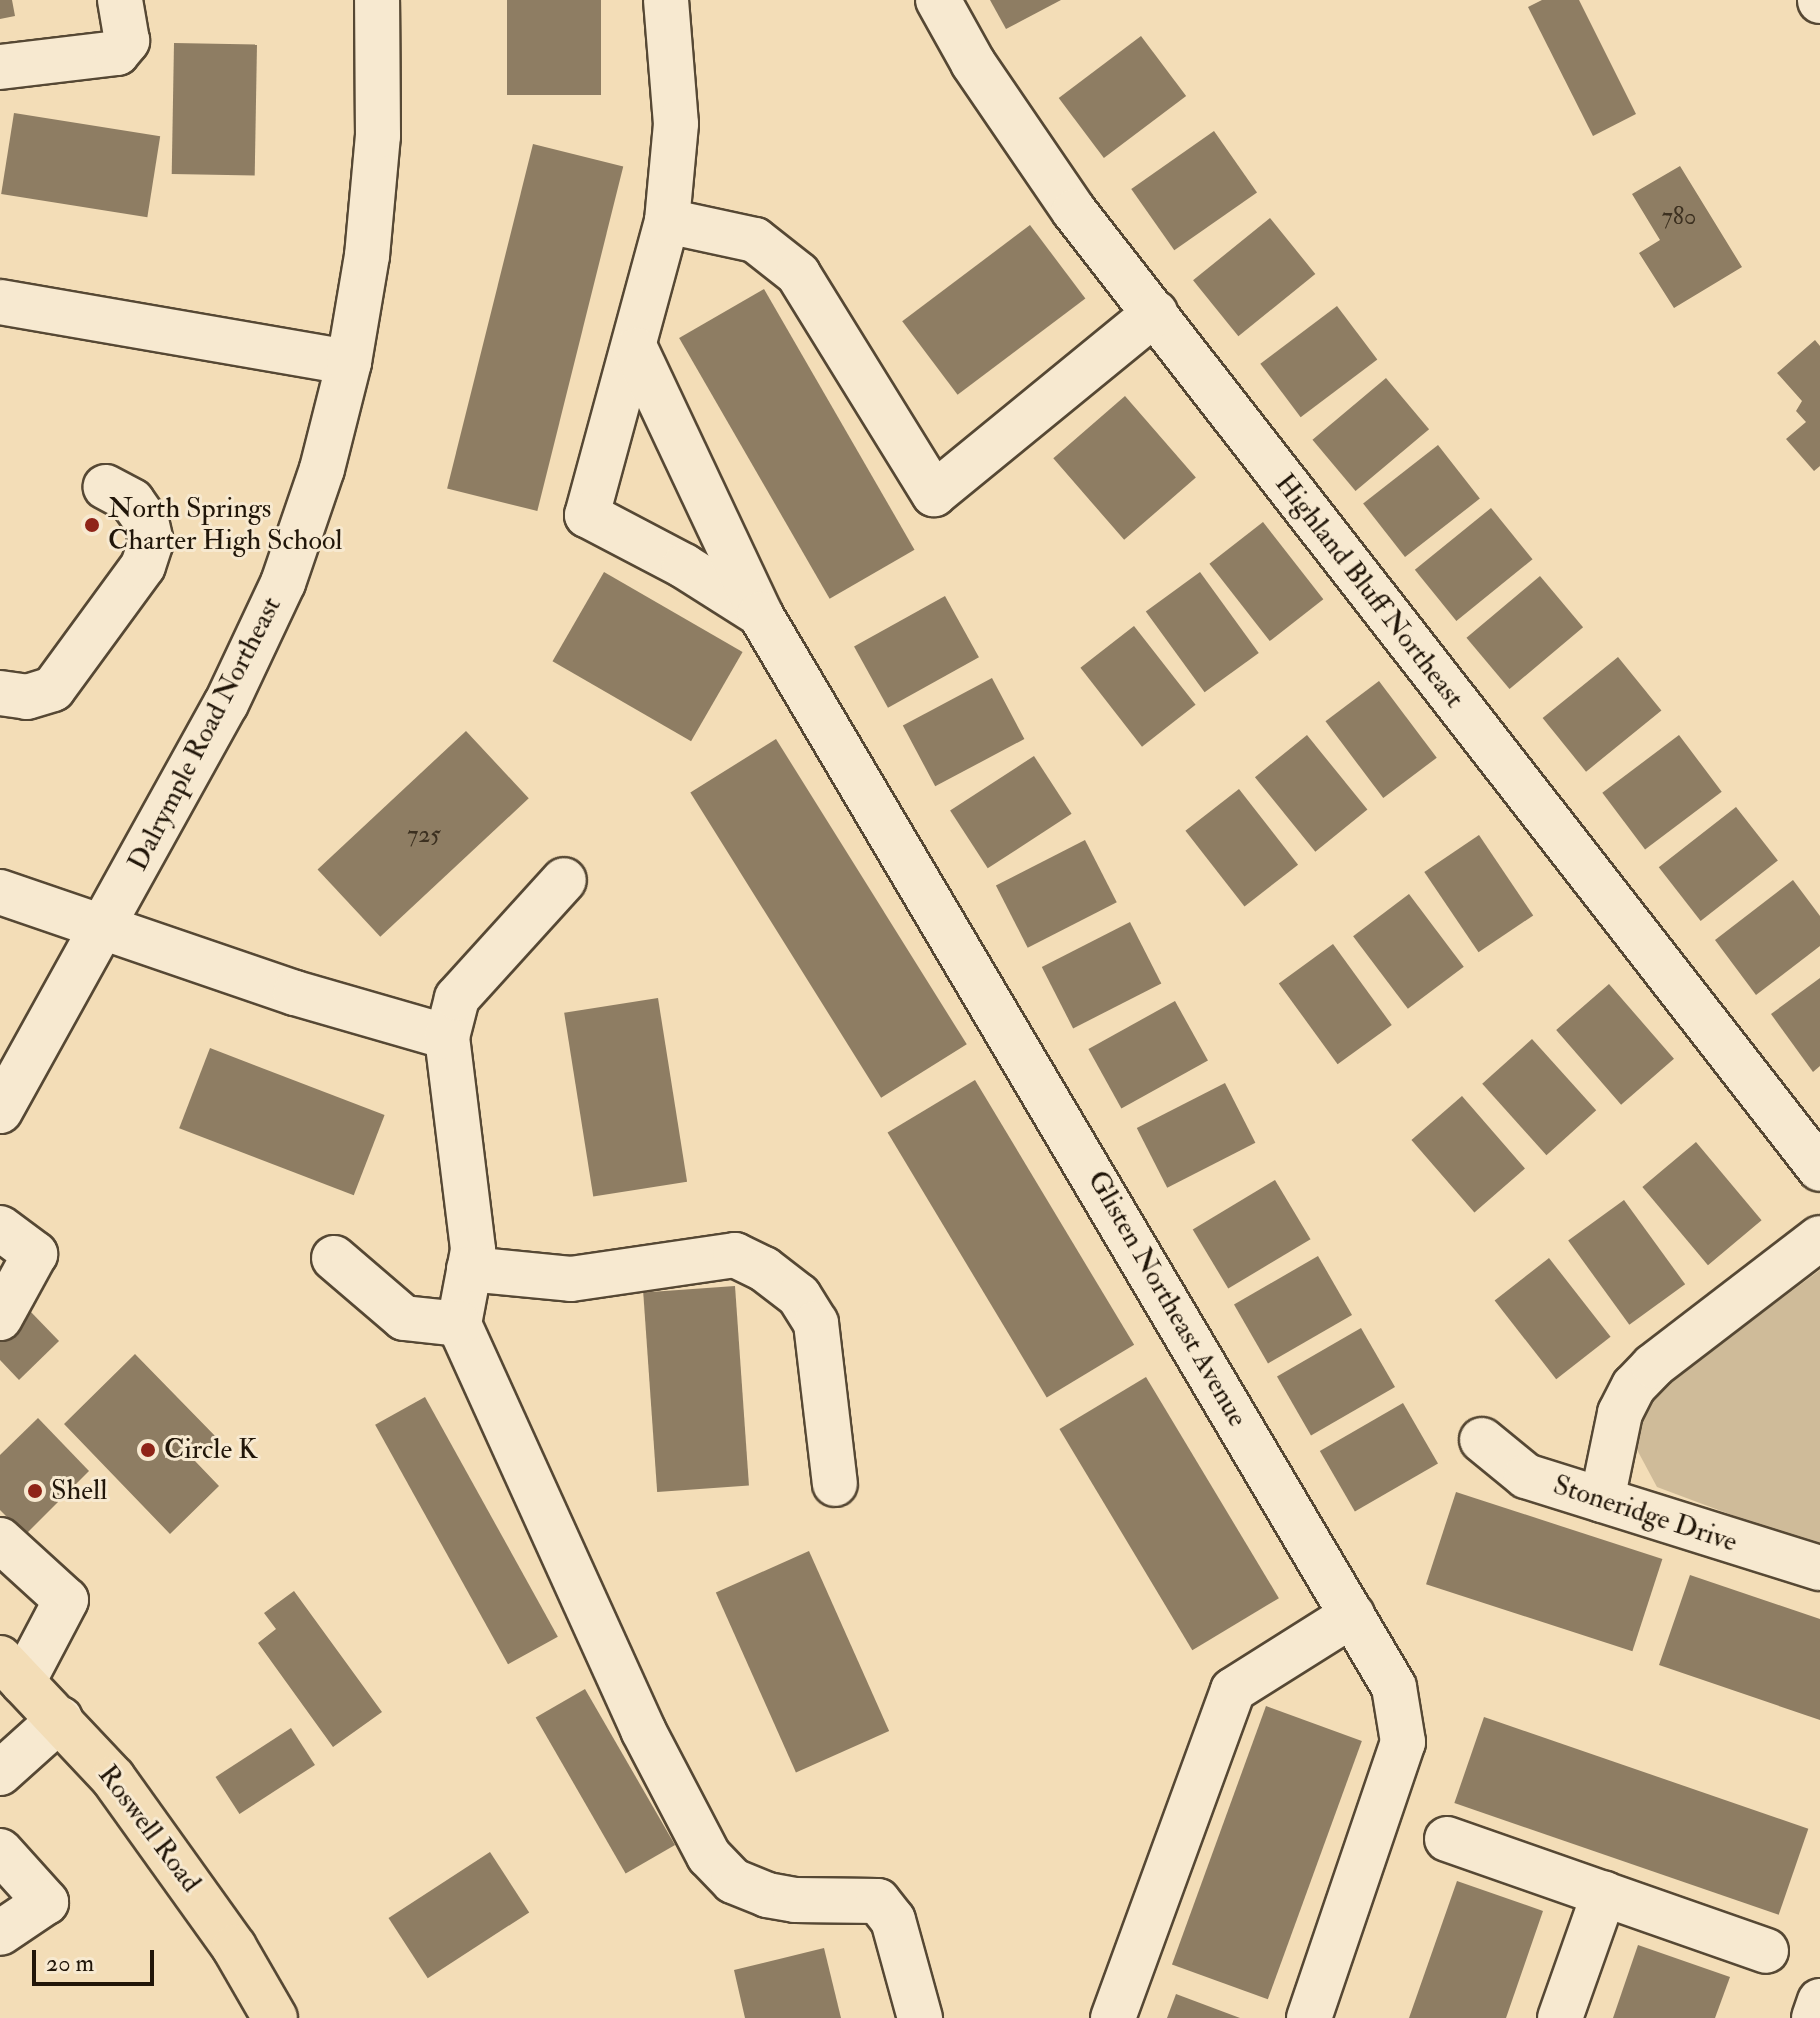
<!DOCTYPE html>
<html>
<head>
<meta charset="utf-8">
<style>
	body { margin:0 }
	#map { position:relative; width:1820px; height:2018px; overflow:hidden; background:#f3ddb7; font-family:"IM FELL Double Pica",serif }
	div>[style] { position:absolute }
	.green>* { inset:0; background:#cfbb99 }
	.building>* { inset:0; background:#8e7d63; transform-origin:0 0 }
	.roads { filter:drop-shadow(2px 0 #564834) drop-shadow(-2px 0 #564834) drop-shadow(0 2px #564834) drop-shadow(0 -2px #564834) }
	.minor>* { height:44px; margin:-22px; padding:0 22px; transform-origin:22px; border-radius:22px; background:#f7e9d0 }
	.major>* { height:44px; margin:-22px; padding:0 22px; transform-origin:22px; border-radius:22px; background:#f3ddb7 }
	.dots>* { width:22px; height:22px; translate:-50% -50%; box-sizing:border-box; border:4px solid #f7e9d0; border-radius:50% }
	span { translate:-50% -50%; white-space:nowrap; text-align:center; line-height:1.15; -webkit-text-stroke:6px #f7e9d0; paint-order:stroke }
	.number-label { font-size:24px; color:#3c3020 }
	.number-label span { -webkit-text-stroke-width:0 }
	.poi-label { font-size:28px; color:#211609 }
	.left { translate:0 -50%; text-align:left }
	.street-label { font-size:28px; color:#211609 }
	.scale { position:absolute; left:32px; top:1950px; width:122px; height:36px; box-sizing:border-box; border:4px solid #211609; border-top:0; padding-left:10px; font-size:24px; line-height:28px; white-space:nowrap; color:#211609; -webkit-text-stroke:6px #f7e9d0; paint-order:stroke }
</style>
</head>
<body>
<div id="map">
	<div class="green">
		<i style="clip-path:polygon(1820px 1270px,1820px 1548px,1657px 1487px,1635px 1446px,1640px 1421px,1660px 1389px)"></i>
	</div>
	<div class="building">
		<i style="clip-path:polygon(0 0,12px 0,15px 16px,0 19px)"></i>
		<i style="left:507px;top:0;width:94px;height:95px"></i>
		<i style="clip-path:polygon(990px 0,1061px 0,1006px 29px)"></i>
		<i style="clip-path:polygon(1542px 0,1579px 0,1636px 114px,1593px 136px,1528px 7px)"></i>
		<i style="left:1141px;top:36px;width:75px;height:103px;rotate:53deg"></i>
		<i style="left:174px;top:43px;width:83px;height:131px;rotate:1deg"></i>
		<i style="left:14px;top:113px;width:148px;height:82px;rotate:9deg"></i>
		<i style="left:1214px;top:131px;width:75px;height:101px;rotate:55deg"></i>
		<i style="left:533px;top:144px;width:93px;height:355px;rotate:14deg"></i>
		<i style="clip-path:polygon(1680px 166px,1742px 267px,1674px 308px,1639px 253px,1660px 240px,1632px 194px)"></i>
		<i style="left:1270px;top:218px;width:72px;height:99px;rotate:51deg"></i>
		<i style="left:1030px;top:225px;width:92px;height:160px;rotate:53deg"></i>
		<i style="left:764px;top:289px;width:301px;height:98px;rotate:60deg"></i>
		<i style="left:1337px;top:306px;width:67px;height:96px;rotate:53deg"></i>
		<i style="clip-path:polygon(1815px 340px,1820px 346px,1820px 466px,1814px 471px,1786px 439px,1806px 422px,1796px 411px,1802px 401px,1777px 373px)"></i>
		<i style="left:1386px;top:378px;width:67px;height:96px;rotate:50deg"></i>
		<i style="left:1125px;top:396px;width:108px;height:95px;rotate:49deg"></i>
		<i style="left:1438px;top:445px;width:68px;height:95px;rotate:52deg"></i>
		<i style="left:1491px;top:508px;width:66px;height:98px;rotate:51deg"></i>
		<i style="left:1263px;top:522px;width:98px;height:68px;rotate:52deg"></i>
		<i style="left:604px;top:572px;width:160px;height:103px;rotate:30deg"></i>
		<i style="left:1200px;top:572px;width:100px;height:67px;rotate:54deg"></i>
		<i style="left:1540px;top:576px;width:67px;height:96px;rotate:50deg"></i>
		<i style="left:945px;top:596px;width:70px;height:104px;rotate:61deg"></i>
		<i style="left:1134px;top:626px;width:100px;height:68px;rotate:52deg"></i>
		<i style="left:1618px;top:657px;width:69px;height:97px;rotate:51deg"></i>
		<i style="left:992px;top:678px;width:69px;height:101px;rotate:62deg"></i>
		<i style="left:1379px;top:681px;width:96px;height:67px;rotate:53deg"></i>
		<i style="left:466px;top:731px;width:92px;height:203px;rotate:47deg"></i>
		<i style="left:1307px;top:735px;width:96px;height:67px;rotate:51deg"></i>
		<i style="left:1679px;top:735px;width:71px;height:96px;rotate:53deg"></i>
		<i style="left:776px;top:739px;width:360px;height:101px;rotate:58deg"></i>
		<i style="left:1034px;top:756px;width:69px;height:100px;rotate:57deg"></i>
		<i style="left:1239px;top:789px;width:96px;height:68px;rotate:52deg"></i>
		<i style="left:1736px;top:807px;width:68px;height:98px;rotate:52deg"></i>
		<i style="left:1479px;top:835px;width:97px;height:66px;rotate:56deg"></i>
		<i style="left:1085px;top:840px;width:70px;height:100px;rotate:63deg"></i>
		<i style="clip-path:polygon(1793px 880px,1820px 916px,1820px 946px,1756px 995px,1715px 940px)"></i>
		<i style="left:1409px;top:894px;width:91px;height:70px;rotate:53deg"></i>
		<i style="left:1130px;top:922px;width:69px;height:99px;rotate:63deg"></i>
		<i style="left:1333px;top:944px;width:100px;height:67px;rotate:54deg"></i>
		<i style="clip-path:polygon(1820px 978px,1820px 1066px,1813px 1072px,1771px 1014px)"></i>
		<i style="left:1609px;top:984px;width:99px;height:70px;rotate:49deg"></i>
		<i style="left:658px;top:998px;width:186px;height:95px;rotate:81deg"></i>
		<i style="left:1175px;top:1001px;width:68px;height:99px;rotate:61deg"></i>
		<i style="left:1532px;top:1039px;width:96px;height:67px;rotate:48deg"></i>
		<i style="left:210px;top:1048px;width:187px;height:86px;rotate:21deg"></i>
		<i style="left:975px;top:1080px;width:309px;height:102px;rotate:59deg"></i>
		<i style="left:1225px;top:1083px;width:67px;height:99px;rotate:63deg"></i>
		<i style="left:1462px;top:1096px;width:96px;height:67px;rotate:49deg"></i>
		<i style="left:1696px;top:1142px;width:102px;height:70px;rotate:50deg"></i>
		<i style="left:1275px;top:1180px;width:69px;height:96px;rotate:59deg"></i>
		<i style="left:1624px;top:1200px;width:104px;height:69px;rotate:54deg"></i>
		<i style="left:1318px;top:1256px;width:68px;height:97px;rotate:60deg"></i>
		<i style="left:1549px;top:1258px;width:100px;height:69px;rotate:52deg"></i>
		<i style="left:735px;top:1286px;width:200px;height:92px;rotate:86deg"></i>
		<i style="clip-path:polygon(29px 1310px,59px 1341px,19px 1380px,0 1360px,0 1339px)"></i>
		<i style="left:1361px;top:1328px;width:68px;height:97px;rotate:60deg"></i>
		<i style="clip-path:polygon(135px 1354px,218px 1439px,195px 1461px,219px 1486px,170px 1534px,64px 1424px)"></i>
		<i style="left:1146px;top:1377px;width:258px;height:101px;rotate:59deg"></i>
		<i style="left:425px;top:1397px;width:274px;height:57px;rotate:61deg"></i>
		<i style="left:1403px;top:1403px;width:70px;height:96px;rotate:60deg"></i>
		<i style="clip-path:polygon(38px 1418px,89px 1471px,25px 1535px,0 1510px,0 1455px)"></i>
		<i style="left:1456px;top:1492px;width:217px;height:97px;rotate:18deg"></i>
		<i style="left:809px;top:1551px;width:197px;height:102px;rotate:66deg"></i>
		<i style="clip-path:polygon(1690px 1575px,1820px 1619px,1820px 1720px,1659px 1665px)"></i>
		<i style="clip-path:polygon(294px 1591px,382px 1712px,333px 1747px,258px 1643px,276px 1629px,264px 1613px)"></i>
		<i style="left:585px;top:1689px;width:180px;height:57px;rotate:60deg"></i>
		<i style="left:1266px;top:1706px;width:102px;height:275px;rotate:20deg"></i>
		<i style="left:1484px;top:1717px;width:343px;height:91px;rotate:19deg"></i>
		<i style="left:291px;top:1728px;width:44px;height:90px;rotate:57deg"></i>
		<i style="left:490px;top:1852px;width:72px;height:121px;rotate:57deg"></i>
		<i style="clip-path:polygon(1457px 1881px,1543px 1911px,1506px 2018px,1409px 2018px)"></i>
		<i style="clip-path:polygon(1638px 1945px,1730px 1977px,1715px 2018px,1613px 2018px)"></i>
		<i style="clip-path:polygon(824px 1948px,841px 2018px,745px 2018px,734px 1970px)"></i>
		<i style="clip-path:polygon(1176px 1994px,1240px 2018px,1167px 2018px)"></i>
	</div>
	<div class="roads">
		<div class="minor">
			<i style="left:666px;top:0;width:124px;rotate:85.4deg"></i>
			<i style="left:676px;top:124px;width:97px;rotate:95.3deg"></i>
			<i style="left:667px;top:221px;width:305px;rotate:105.2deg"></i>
			<i style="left:587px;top:515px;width:110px;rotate:27.7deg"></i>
			<i style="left:684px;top:566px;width:90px;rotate:32.3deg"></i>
			<i style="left:938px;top:0;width:72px;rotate:60.9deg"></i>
			<i style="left:973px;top:63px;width:179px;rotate:55.7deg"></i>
			<i style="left:1074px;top:211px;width:1214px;rotate:52.09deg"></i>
			<i style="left:1820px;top:0;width:1px;rotate:90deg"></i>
			<i style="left:0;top:67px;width:118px;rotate:-6.8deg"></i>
			<i style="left:117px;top:53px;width:16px;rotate:-50deg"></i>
			<i style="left:127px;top:41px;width:42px;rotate:-99.7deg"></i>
			<i style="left:667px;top:221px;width:90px;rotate:12.2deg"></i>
			<i style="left:755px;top:240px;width:55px;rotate:38.3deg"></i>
			<i style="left:798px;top:274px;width:259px;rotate:58.3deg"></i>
			<i style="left:934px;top:494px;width:286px;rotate:-39.3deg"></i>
			<i style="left:0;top:302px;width:354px;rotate:9.8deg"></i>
			<i style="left:636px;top:350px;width:292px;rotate:64.8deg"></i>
			<i style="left:760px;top:614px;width:1246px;rotate:59.42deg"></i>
			<i style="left:1394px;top:1687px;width:56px;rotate:80.7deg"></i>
			<i style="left:1403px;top:1742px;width:292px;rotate:108.8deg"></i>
			<i style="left:0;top:693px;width:27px;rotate:8deg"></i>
			<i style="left:27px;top:697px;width:27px;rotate:-17deg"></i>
			<i style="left:53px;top:689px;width:152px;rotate:-53.8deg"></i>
			<i style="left:143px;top:566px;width:25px;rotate:-72deg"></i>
			<i style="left:151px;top:542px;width:22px;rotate:-103deg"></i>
			<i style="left:146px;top:521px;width:24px;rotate:-125deg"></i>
			<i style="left:132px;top:501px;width:30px;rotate:-152deg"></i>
			<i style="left:0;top:892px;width:312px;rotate:18.9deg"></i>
			<i style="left:295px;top:993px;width:158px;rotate:16.1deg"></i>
			<i style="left:447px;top:1037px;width:215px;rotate:83deg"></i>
			<i style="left:473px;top:1250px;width:75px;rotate:100.7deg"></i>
			<i style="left:459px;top:1324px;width:446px;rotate:65.6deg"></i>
			<i style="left:643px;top:1730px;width:142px;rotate:62.4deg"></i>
			<i style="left:709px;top:1856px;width:35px;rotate:46deg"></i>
			<i style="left:733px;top:1881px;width:37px;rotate:22deg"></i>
			<i style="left:767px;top:1895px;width:28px;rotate:10deg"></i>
			<i style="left:795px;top:1900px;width:83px;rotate:0.7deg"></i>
			<i style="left:878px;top:1901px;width:24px;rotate:52deg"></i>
			<i style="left:893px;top:1920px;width:102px;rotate:74.6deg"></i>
			<i style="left:447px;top:1037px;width:40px;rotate:-75.6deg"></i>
			<i style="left:457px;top:998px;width:159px;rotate:-47.8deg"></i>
			<i style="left:0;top:1111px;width:466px;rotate:-61deg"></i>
			<i style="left:226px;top:704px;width:134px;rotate:-64.8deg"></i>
			<i style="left:283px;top:583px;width:120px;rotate:-71.1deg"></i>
			<i style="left:322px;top:469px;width:110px;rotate:-75.8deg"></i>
			<i style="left:349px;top:362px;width:108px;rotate:-80.4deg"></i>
			<i style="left:367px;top:256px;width:121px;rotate:-84.8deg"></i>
			<i style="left:378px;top:136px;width:136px;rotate:-90.4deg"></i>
			<i style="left:0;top:1228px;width:44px;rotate:36.6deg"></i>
			<i style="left:35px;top:1254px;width:73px;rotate:118.7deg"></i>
			<i style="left:334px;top:1258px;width:92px;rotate:40.6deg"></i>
			<i style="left:404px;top:1318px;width:55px;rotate:6.2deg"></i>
			<i style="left:469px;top:1269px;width:102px;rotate:5.6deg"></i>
			<i style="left:571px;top:1279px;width:166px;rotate:-8.3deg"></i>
			<i style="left:735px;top:1255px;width:32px;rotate:26deg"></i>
			<i style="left:764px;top:1269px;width:44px;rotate:37.6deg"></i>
			<i style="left:799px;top:1296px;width:32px;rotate:58deg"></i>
			<i style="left:816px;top:1323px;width:162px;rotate:83.3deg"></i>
			<i style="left:1482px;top:1440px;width:57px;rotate:39.3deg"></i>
			<i style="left:1526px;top:1476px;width:308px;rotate:17.4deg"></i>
			<i style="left:1602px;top:1500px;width:89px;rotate:-78.3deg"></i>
			<i style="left:1620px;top:1413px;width:30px;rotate:-63deg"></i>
			<i style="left:1634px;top:1386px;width:28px;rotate:-46deg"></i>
			<i style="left:1653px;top:1366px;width:210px;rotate:-37.5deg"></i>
			<i style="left:0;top:1540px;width:89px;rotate:42.3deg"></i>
			<i style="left:66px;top:1600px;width:93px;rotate:117.7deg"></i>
			<i style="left:0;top:1773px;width:81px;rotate:-42deg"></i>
			<i style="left:1447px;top:1839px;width:338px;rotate:19.3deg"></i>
			<i style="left:0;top:1851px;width:69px;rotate:48deg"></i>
			<i style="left:46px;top:1902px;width:55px;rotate:146deg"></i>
			<i style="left:1113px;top:2018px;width:349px;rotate:-69.9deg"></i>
			<i style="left:1233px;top:1690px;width:141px;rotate:-32.2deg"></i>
			<i style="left:1560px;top:2018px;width:132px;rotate:-70.5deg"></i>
			<i style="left:1814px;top:2018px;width:18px;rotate:-71deg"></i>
		</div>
		<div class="major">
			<i style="left:0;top:1658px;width:165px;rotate:46.7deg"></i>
			<i style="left:113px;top:1778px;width:208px;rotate:54.4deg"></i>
			<i style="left:234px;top:1947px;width:82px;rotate:60deg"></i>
		</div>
	</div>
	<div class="dots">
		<i style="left:92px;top:525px;background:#8f2418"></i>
		<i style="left:148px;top:1450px;background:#8f2418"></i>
		<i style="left:35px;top:1491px;background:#8f2418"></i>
	</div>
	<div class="number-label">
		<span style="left:1679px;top:217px">780</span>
		<span style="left:424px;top:835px">725</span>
	</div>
	<div class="poi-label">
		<span class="left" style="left:108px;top:525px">North Springs<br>Charter High School</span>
		<span class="left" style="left:164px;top:1450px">Circle K</span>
		<span class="left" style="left:51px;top:1491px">Shell</span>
	</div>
	<div class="street-label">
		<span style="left:1369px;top:591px;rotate:52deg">Highland Bluff Northeast</span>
		<span style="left:205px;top:734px;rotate:-63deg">Dalrymple Road Northeast</span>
		<span style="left:1167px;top:1299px;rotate:60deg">Glisten Northeast Avenue</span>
		<span style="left:1645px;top:1514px;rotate:18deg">Stoneridge Drive</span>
		<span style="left:149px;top:1829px;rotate:53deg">Roswell Road</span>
	</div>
	<div class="scale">20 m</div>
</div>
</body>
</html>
